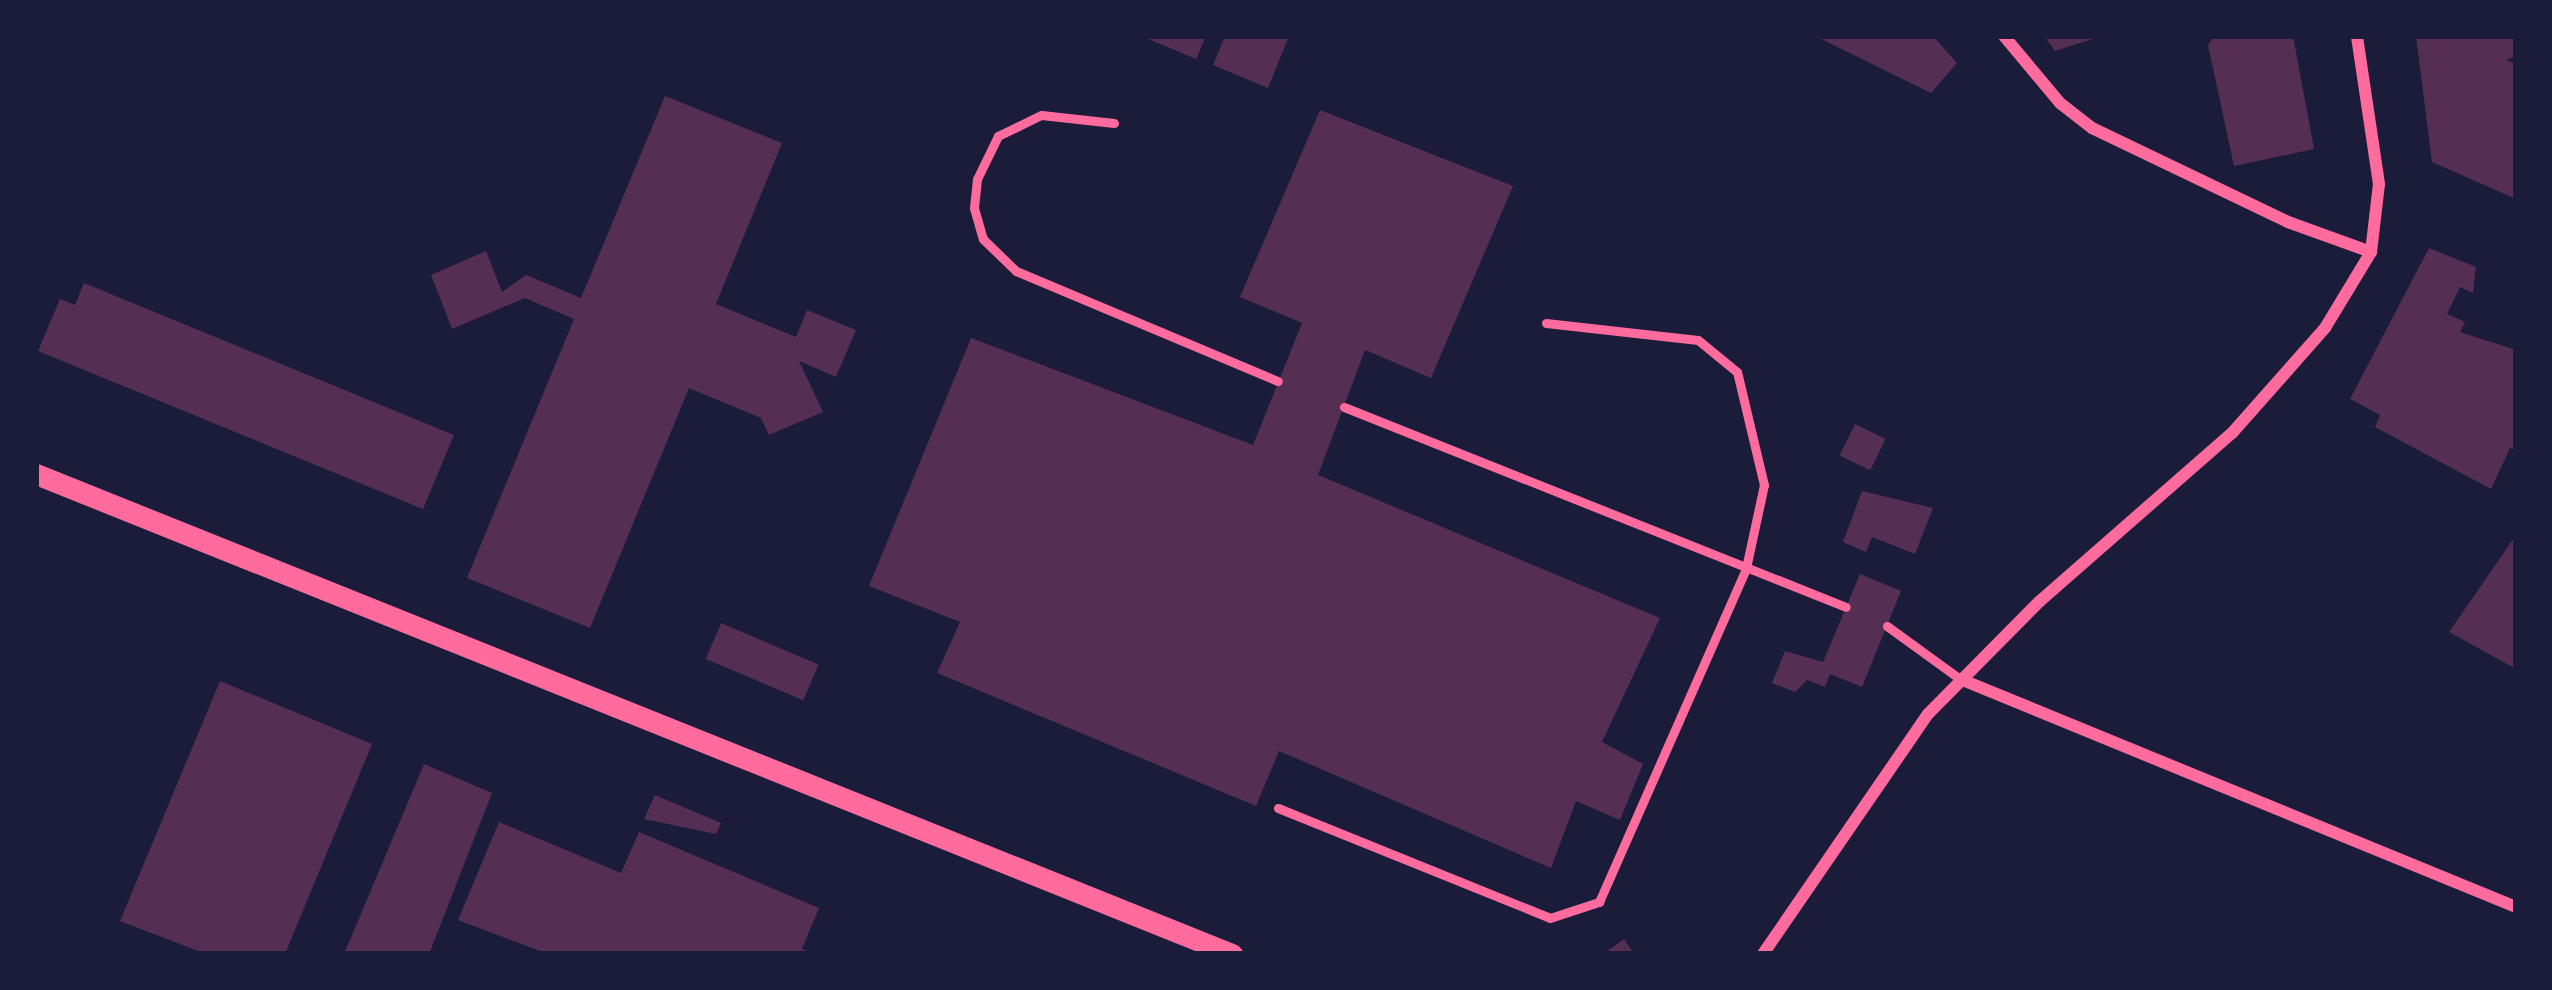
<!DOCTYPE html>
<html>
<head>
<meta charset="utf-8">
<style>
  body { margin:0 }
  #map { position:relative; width:2552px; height:990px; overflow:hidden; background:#1b1b3a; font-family:"Public Sans",sans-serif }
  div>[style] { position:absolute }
  .building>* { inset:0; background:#542f53; transform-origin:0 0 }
  .service>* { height:9px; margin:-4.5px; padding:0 4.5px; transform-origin:4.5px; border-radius:4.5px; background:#ff6b9d }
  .minor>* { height:12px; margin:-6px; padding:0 6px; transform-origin:6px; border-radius:6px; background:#ff6b9d }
  .tertiary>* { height:21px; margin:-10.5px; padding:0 10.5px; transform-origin:10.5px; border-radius:10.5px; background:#ff6b9d }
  span { translate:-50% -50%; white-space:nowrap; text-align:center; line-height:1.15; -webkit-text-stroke:10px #1b1b3a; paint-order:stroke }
  .frame { position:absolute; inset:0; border:39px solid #1b1b3a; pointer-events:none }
</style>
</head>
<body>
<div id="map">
  <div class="building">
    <div style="clip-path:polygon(1141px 36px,1206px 36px,1196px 59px)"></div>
    <div style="clip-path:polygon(1225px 36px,1289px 36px,1268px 88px,1213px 65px)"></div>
    <div style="clip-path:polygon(1815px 36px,1933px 36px,1957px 63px,1931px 93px)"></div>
    <div style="clip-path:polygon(2044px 36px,2099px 36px,2099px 37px,2055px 51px)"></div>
    <div style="clip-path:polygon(2214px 36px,2293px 36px,2314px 149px,2234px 166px,2208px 45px)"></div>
    <div style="clip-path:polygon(2416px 36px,2516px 36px,2516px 56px,2506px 60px,2516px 64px,2516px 199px,2432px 162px)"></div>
    <div style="clip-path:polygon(665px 96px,782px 143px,716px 304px,796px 337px,807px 310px,856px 330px,836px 377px,799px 361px,823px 412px,769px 435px,761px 418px,689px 388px,590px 628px,467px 578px,574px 319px,525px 298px,452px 329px,431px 275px,486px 251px,502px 292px,526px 275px,581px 298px)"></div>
    <div style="clip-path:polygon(1320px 110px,1513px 186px,1431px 378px,1365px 350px,1318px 475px,1660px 618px,1602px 742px,1643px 764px,1620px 820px,1576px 801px,1551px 868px,1279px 751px,1256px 806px,937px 673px,960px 622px,869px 586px,971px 338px,1253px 445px,1302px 323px,1240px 297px)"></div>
    <div style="clip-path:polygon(2429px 248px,2476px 267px,2473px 293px,2460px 287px,2447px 314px,2465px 322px,2460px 332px,2516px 350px,2516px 451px,2510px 448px,2491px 489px,2375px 427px,2380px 415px,2350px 399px)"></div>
    <div style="clip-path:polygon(84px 283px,454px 435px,423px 509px,38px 351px,60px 299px,75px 305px)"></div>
    <div style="left:1855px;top:424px;width:34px;height:35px;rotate:26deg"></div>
    <div style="clip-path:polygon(1862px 491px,1933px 508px,1915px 554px,1872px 537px,1866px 552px,1843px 542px)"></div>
    <div style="clip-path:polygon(2516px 535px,2516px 669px,2449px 632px)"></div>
    <div style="clip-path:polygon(1860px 574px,1901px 591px,1862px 687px,1830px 674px,1825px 687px,1807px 680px,1795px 692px,1772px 683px,1785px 651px,1823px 662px)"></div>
    <div style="left:721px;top:623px;width:106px;height:39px;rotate:23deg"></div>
    <div style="clip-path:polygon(220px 681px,372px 744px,285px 954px,206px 954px,120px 921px)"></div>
    <div style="clip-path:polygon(424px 764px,492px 793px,429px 954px,344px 954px)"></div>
    <div style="clip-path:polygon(655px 795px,721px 823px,716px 834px,644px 819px)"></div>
    <div style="clip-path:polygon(499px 822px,621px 873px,639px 832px,819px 908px,802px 949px,814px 954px,548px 954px,458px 920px)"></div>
    <div style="clip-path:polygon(1624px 939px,1634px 954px,1603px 954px)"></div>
  </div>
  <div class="service">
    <div style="left:1114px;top:123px;width:73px;rotate:-173.7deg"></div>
    <div style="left:1041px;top:115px;width:48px;rotate:154deg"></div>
    <div style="left:998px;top:136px;width:48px;rotate:116deg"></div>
    <div style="left:977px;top:179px;width:29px;rotate:96deg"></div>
    <div style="left:974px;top:208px;width:32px;rotate:74deg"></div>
    <div style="left:983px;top:239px;width:46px;rotate:44.1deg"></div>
    <div style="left:1016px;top:271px;width:284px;rotate:22.8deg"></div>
    <div style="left:1344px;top:407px;width:540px;rotate:21.72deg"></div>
    <div style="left:1887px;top:626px;width:90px;rotate:36deg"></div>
    <div style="left:1278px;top:808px;width:293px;rotate:22deg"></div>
    <div style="left:1550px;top:918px;width:52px;rotate:-18.1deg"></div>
    <div style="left:1599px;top:902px;width:365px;rotate:-66.2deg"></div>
    <div style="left:1746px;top:568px;width:85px;rotate:-77.8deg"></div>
    <div style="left:1764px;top:485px;width:116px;rotate:-103.4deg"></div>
    <div style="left:1737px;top:372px;width:50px;rotate:-140.6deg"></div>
    <div style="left:1698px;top:340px;width:153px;rotate:-173.6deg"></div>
  </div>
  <div class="minor">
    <div style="left:2004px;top:36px;width:87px;rotate:50.1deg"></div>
    <div style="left:2060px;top:103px;width:41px;rotate:38deg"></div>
    <div style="left:2092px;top:128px;width:217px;rotate:25.6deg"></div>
    <div style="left:2288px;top:222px;width:88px;rotate:19.9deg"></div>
    <div style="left:1960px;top:679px;width:601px;rotate:22.3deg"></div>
    <div style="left:1763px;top:954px;width:291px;rotate:-55.5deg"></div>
    <div style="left:1928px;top:714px;width:159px;rotate:-45.3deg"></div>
    <div style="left:2040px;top:601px;width:257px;rotate:-41.2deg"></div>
    <div style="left:2233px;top:432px;width:139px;rotate:-48.5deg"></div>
    <div style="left:2325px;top:328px;width:89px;rotate:-58.8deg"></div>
    <div style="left:2371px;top:252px;width:68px;rotate:-83.3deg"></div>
    <div style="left:2379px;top:184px;width:150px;rotate:-98.5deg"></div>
  </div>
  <div class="tertiary">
    <div style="left:36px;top:474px;width:1289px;rotate:21.87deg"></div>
  </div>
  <div class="frame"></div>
</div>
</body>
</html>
